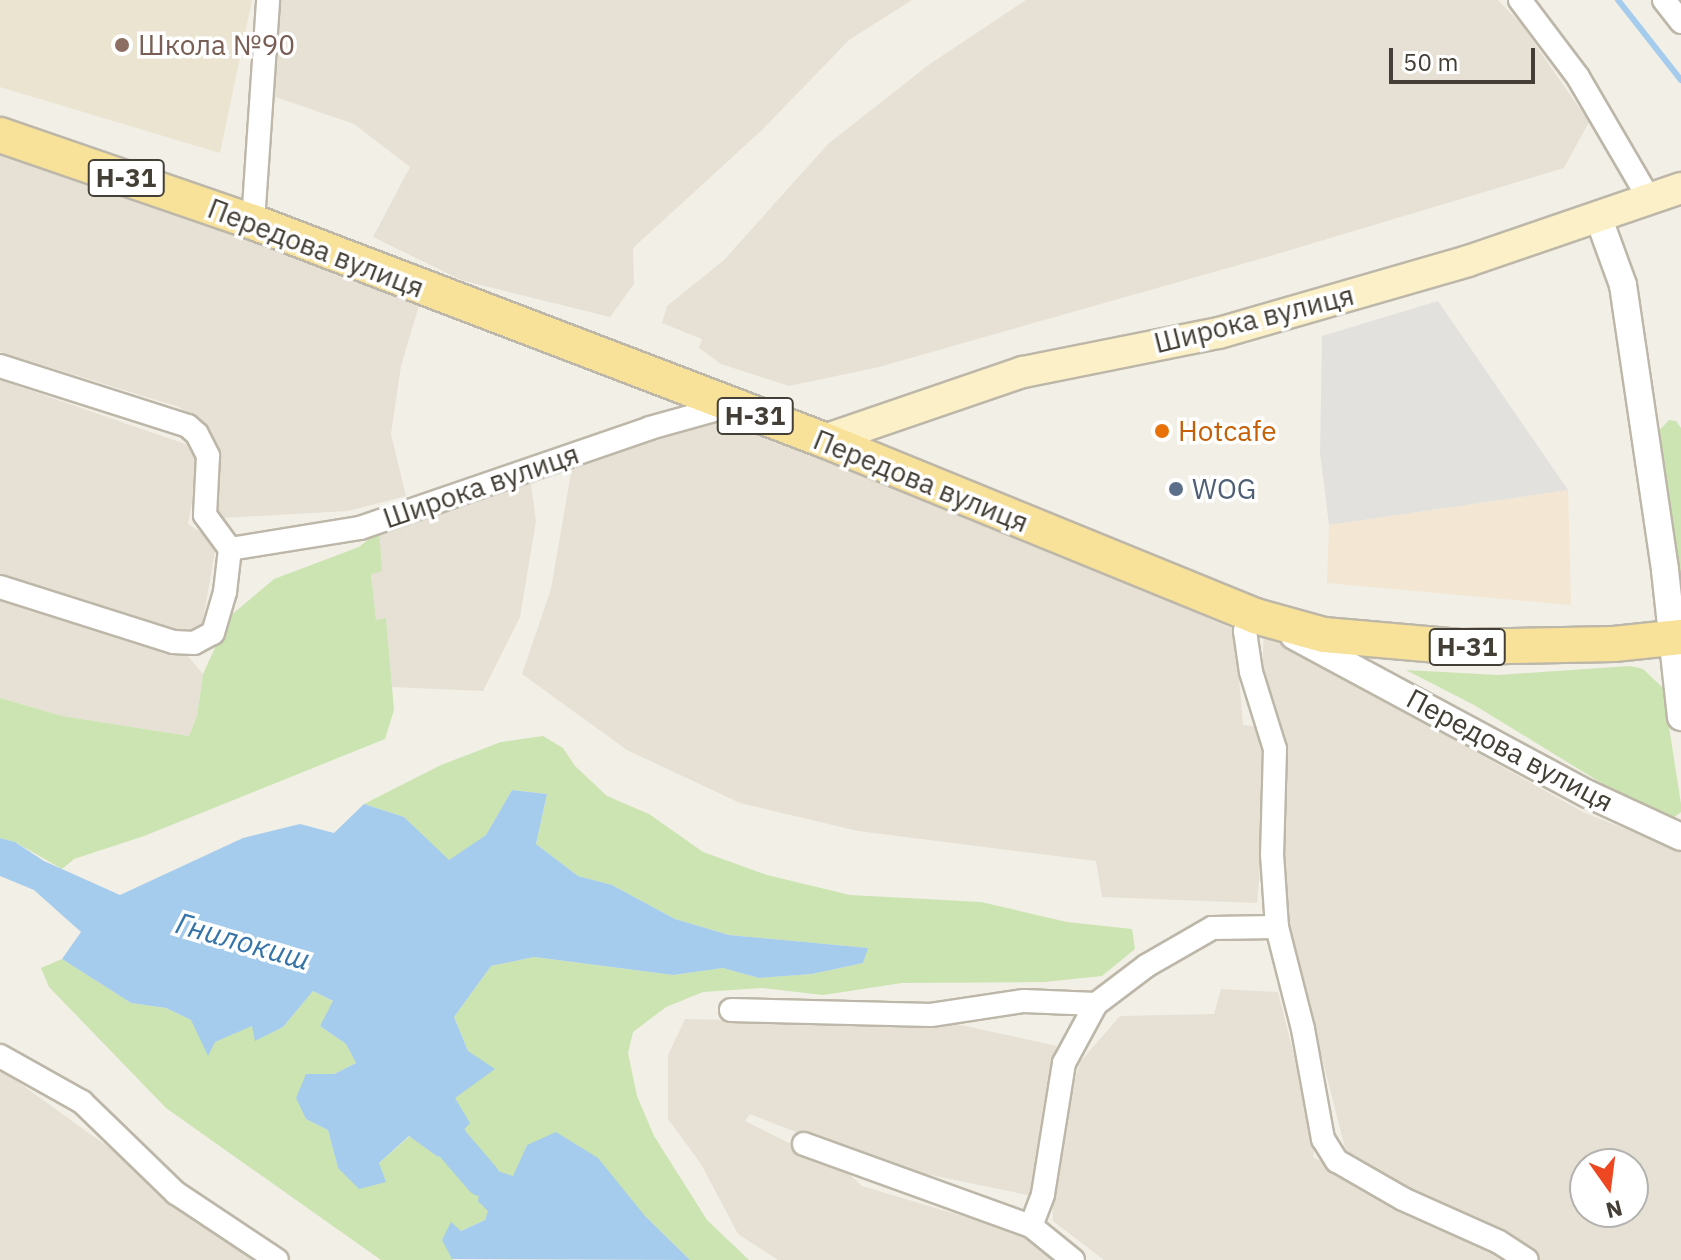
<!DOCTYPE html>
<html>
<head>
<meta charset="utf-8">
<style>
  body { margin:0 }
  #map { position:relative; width:1681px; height:1260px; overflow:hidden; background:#f2efe6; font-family:"IBM Plex Sans",sans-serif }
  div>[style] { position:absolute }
  .residential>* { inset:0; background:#e6e1d4 }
  .commercial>* { inset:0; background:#f3e6d2 }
  .education>* { inset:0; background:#eae4d1 }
  .green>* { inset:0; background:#cbe4b1 }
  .parking>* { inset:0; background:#e3e1de }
  .water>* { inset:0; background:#a5ccec }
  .stream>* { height:6px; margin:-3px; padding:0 3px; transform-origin:3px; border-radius:3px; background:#a5ccec }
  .river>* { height:36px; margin:-18px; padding:0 18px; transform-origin:18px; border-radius:18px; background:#a5ccec }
  .roads { filter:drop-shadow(2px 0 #bdb7a9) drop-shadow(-2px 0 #bdb7a9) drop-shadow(0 2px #bdb7a9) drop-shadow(0 -2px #bdb7a9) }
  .minor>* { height:22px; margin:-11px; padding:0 11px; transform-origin:11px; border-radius:11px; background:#fff }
  .tertiary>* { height:26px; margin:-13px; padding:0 13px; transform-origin:13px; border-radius:13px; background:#fff }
  .secondary>* { height:30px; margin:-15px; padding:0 15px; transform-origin:15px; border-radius:15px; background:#fbf0c7 }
  .primary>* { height:34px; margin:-17px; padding:0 17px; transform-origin:17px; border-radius:17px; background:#f8e199 }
  .dots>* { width:22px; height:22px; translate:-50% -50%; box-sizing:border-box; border:4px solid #fff; border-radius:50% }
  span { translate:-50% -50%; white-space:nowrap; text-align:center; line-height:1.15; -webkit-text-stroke:7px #fff; paint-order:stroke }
  .shield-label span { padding:2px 6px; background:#fff; border:2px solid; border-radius:6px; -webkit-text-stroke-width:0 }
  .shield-label { font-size:26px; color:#443f36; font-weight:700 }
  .education-label { font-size:28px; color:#785e54 }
  .left { translate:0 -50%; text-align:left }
  .street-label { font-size:28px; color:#443f36 }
  .food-label { font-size:28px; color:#c56008 }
  .service-label { font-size:28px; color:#4e5e75 }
  .water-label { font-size:30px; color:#3574a9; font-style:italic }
  .north { position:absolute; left:1569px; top:1148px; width:80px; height:80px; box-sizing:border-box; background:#fff; border:2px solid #b4b2af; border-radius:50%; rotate:166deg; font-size:22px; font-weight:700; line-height:32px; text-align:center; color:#443f36 }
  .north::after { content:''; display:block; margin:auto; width:28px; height:36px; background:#ed4822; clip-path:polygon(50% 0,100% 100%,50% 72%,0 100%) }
  .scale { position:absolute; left:1389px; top:48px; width:146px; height:36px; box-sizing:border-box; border:4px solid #443f36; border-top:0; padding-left:10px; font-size:24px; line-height:28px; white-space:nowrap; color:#443f36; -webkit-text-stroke:6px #fff; paint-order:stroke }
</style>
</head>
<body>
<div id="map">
  <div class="residential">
    <div style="clip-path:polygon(281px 0,912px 0,849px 40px,762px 130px,633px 248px,634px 284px,610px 317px,461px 280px,373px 237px,410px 167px,354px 124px,270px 95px)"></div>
    <div style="clip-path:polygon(1026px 0,1498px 0,1521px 24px,1589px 122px,1564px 168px,1277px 254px,879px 367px,789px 386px,721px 364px,699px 348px,702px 339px,662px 323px,667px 306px,724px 260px,828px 144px,927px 66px)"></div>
    <div style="clip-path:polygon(0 155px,250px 237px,420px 302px,401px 366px,391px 434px,406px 496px,348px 511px,222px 518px,212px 505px,197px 419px,179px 407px,0 352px)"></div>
    <div style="clip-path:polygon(0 380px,194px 447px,200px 460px,188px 524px,210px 538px,215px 552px,201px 631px,186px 635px,163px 630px,0 575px)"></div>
    <div style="clip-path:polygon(722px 419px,933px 497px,1235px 630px,1243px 725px,1261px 727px,1268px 776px,1257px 903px,1102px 897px,1096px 861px,858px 831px,740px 803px,627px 750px,522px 674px,551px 589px,572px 467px,631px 444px)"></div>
    <div style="clip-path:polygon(530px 477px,536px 521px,520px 617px,483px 691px,392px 687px,386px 618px,376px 620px,371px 574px,379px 531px)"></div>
    <div style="clip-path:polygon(0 600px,156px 649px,187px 655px,203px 674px,197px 716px,189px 736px,62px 716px,0 698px)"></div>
    <div style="clip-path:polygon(evenodd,1264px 634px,1583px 812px,1681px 851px,1681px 1260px,1540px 1260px,1360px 1166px,1345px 1148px,1288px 924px,1280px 851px,1286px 796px,1284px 738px,1262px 672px,1264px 634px,1585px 1164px,1633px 1164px,1633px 1212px,1585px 1212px,1585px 1164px)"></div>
    <div style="clip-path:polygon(1221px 989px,1278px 992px,1316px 1142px,1313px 1157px,1512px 1260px,1104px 1260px,1053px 1221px,1052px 1185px,1059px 1137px,1080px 1062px,1120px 1016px,1214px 1014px)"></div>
    <div style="clip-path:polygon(685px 1019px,961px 1025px,1057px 1046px,1032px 1196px,878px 1164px,750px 1114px,745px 1121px,847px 1172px,862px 1186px,1020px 1233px,1056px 1260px,778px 1260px,738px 1234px,701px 1164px,668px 1119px,668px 1055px)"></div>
    <div style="clip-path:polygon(0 1069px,265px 1260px,0 1260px)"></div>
  </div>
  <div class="commercial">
    <div style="clip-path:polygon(1568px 490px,1571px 605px,1327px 583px,1329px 525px)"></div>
  </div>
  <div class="education">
    <div style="clip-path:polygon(0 0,252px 0,220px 153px,0 87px)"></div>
  </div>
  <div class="green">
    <div style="clip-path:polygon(1669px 420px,1676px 421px,1681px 428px,1681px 609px,1656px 434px)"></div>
    <div style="clip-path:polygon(379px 531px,382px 571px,371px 574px,376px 620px,386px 618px,394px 710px,385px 739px,144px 836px,74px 859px,62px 869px,15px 842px,0 838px,0 698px,62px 716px,189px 736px,197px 716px,203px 674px,229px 617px,274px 579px,359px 547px)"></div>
    <div style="clip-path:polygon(1630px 666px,1643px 669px,1663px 688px,1681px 804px,1681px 812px,1672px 819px,1621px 795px,1474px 705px,1406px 670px,1498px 675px)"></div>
    <div style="clip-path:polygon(543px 736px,563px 748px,575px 766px,607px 796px,649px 814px,703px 852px,767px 875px,850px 895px,981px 902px,1067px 922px,1132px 929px,1135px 949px,1102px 976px,1044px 982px,902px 983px,823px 995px,761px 988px,703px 992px,666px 1007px,633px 1032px,628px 1053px,637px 1096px,654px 1136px,707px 1220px,749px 1260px,690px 1260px,645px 1216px,527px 1145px,513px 1177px,485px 1220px,442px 1239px,453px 1260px,381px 1260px,166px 1108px,49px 987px,41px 968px,62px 959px,131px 1003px,166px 1008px,191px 1020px,215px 1042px,253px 1025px,256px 1040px,283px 1027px,313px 991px,334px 1002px,320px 1026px,346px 1044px,356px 1063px,334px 1074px,306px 1074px,306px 1119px,328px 1130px,338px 1168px,379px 1163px,410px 1136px,438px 1157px,451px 1142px,455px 1098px,468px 1051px,454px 1017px,491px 966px,534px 957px,673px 975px,723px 968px,759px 978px,812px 974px,863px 963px,867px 948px,729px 935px,675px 919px,612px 885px,578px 876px,536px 844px,547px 794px,512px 790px,486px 835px,449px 861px,404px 817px,364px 804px,441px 765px,501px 742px)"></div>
  </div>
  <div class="parking">
    <div style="clip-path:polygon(1438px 301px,1568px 490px,1329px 525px,1320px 453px,1322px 336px)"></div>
  </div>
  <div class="water">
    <div style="clip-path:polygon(512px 790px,547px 794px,536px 844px,578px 876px,612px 885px,675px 919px,729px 935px,868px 948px,863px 963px,812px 974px,759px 978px,723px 968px,673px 975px,534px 957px,491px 966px,454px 1017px,468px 1051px,495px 1069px,455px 1098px,470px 1123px,438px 1157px,409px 1136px,379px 1163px,386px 1182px,359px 1189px,338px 1168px,328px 1130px,306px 1119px,296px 1098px,306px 1074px,334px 1074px,356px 1063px,346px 1044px,320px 1026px,333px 1001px,313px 991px,283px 1027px,255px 1041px,252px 1026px,215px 1042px,208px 1056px,191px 1020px,166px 1008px,131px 1003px,62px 959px,81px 932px,34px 890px,0 876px,0 838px,15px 842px,44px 861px,120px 895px,243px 838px,300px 824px,334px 833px,364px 804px,404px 817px,449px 860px,486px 835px)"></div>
    <div style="clip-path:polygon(556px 1132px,598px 1158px,645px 1216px,690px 1260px,452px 1259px,442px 1240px,451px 1222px,461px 1231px,485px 1220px,488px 1211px,478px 1201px,482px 1178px,494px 1170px,513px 1176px,527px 1145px)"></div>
  </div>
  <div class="stream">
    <div style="left:1618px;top:0;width:102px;rotate:51.8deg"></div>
  </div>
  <div class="river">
    <div style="left:429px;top:1101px;width:47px;rotate:61.8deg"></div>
    <div style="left:451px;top:1142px;width:48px;rotate:49.3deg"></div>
  </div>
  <div class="roads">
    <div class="minor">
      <div style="left:1520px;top:0;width:96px;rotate:53deg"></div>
      <div style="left:1578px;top:77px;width:143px;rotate:59.7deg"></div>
      <div style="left:1664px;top:0;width:28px;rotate:52deg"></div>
      <div style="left:253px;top:222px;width:223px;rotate:-86.1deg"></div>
      <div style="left:0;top:366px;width:197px;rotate:17.7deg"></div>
      <div style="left:188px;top:426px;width:12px;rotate:42deg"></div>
      <div style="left:197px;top:434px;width:25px;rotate:63deg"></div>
      <div style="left:208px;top:456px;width:59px;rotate:92.9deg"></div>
      <div style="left:205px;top:515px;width:42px;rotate:53.7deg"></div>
      <div style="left:230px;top:549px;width:132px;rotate:-9.2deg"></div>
      <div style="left:360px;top:528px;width:307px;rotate:-19deg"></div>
      <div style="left:650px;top:428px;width:82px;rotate:-15.6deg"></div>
      <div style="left:0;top:587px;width:182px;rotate:17.6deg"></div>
      <div style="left:173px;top:642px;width:21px;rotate:3deg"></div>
      <div style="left:194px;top:643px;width:21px;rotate:-28deg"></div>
      <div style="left:213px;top:633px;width:43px;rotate:-73.7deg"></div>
      <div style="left:225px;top:592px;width:43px;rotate:-83.4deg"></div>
      <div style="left:1255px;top:616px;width:18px;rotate:124deg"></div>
      <div style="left:1245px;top:631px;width:41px;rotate:81.7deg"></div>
      <div style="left:1251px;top:672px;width:81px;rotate:72.7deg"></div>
      <div style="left:1275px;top:749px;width:105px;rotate:91.6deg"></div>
      <div style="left:1272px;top:854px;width:73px;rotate:86.1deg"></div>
      <div style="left:1277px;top:927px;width:105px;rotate:75.7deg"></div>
      <div style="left:1303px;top:1029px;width:112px;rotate:79.7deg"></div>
      <div style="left:1323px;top:1139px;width:26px;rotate:58deg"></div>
      <div style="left:1337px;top:1161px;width:76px;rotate:29.9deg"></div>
      <div style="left:1403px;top:1199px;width:105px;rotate:24.1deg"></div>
      <div style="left:1499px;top:1242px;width:33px;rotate:33deg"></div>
      <div style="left:731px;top:1010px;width:200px;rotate:1.4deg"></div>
      <div style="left:931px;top:1015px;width:94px;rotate:-8.6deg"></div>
      <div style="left:1024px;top:1001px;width:72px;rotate:2.4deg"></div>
      <div style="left:0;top:1056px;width:94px;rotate:29.3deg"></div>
      <div style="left:82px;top:1102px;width:131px;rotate:44.1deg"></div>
      <div style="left:176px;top:1193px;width:121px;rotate:33.6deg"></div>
      <div style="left:804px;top:1144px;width:241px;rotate:19.9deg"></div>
      <div style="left:1031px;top:1226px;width:54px;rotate:39deg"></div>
      <div style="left:1031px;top:1226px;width:34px;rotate:-69deg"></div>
      <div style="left:1043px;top:1194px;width:133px;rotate:-80.9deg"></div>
      <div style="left:1064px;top:1063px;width:67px;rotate:-61.5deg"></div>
      <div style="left:1096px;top:1004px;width:63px;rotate:-37.2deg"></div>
      <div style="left:1146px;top:966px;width:76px;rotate:-29.9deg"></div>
      <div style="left:1212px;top:928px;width:65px;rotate:-0.9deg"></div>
    </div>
    <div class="tertiary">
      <div style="left:1599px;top:219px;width:70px;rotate:70deg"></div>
      <div style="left:1623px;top:285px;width:288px;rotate:81.6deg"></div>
      <div style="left:1665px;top:570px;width:148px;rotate:83.8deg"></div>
      <div style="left:1294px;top:636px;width:334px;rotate:28.3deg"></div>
      <div style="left:1588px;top:794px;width:102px;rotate:24.8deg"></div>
    </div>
    <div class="secondary">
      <div style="left:824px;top:440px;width:210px;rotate:-18.9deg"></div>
      <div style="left:1023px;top:372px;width:200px;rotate:-11.3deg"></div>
      <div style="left:1219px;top:333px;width:259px;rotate:-16.1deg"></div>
      <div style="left:1468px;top:261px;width:225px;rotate:-18.9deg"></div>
    </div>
    <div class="primary">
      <div style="left:0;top:135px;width:268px;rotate:19deg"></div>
      <div style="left:253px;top:222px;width:611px;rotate:20.9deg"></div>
      <div style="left:824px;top:440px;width:466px;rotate:22.2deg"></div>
      <div style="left:1255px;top:616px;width:72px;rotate:15.4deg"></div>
      <div style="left:1324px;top:635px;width:137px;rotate:5deg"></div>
      <div style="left:1460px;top:647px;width:154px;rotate:-1.1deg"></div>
      <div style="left:1614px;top:644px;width:67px;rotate:-6deg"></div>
    </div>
  </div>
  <div class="dots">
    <div style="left:122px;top:45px;background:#8d6e63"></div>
    <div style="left:1162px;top:431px;background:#e8710a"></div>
    <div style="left:1176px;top:489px;background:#5c6f8a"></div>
  </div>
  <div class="shield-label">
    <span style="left:126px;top:178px">Н-31</span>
    <span style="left:755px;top:416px">Н-31</span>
    <span style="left:1467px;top:647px">Н-31</span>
  </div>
  <div class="education-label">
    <span class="left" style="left:138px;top:45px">Школа №90</span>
  </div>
  <div class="street-label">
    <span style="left:316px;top:248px;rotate:21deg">Передова вулиця</span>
    <span style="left:1254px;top:319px;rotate:-14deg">Широка вулиця</span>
    <span style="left:921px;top:481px;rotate:22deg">Передова вулиця</span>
    <span style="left:481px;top:486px;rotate:-19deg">Широка вулиця</span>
    <span style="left:1510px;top:750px;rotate:28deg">Передова вулиця</span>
  </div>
  <div class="food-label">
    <span class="left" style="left:1178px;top:431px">Hotcafe</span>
  </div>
  <div class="service-label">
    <span class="left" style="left:1192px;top:489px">WOG</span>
  </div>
  <div class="water-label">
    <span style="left:243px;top:941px;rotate:16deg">Гнилокиш</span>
  </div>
  <div class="north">N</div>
  <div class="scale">50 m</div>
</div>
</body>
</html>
